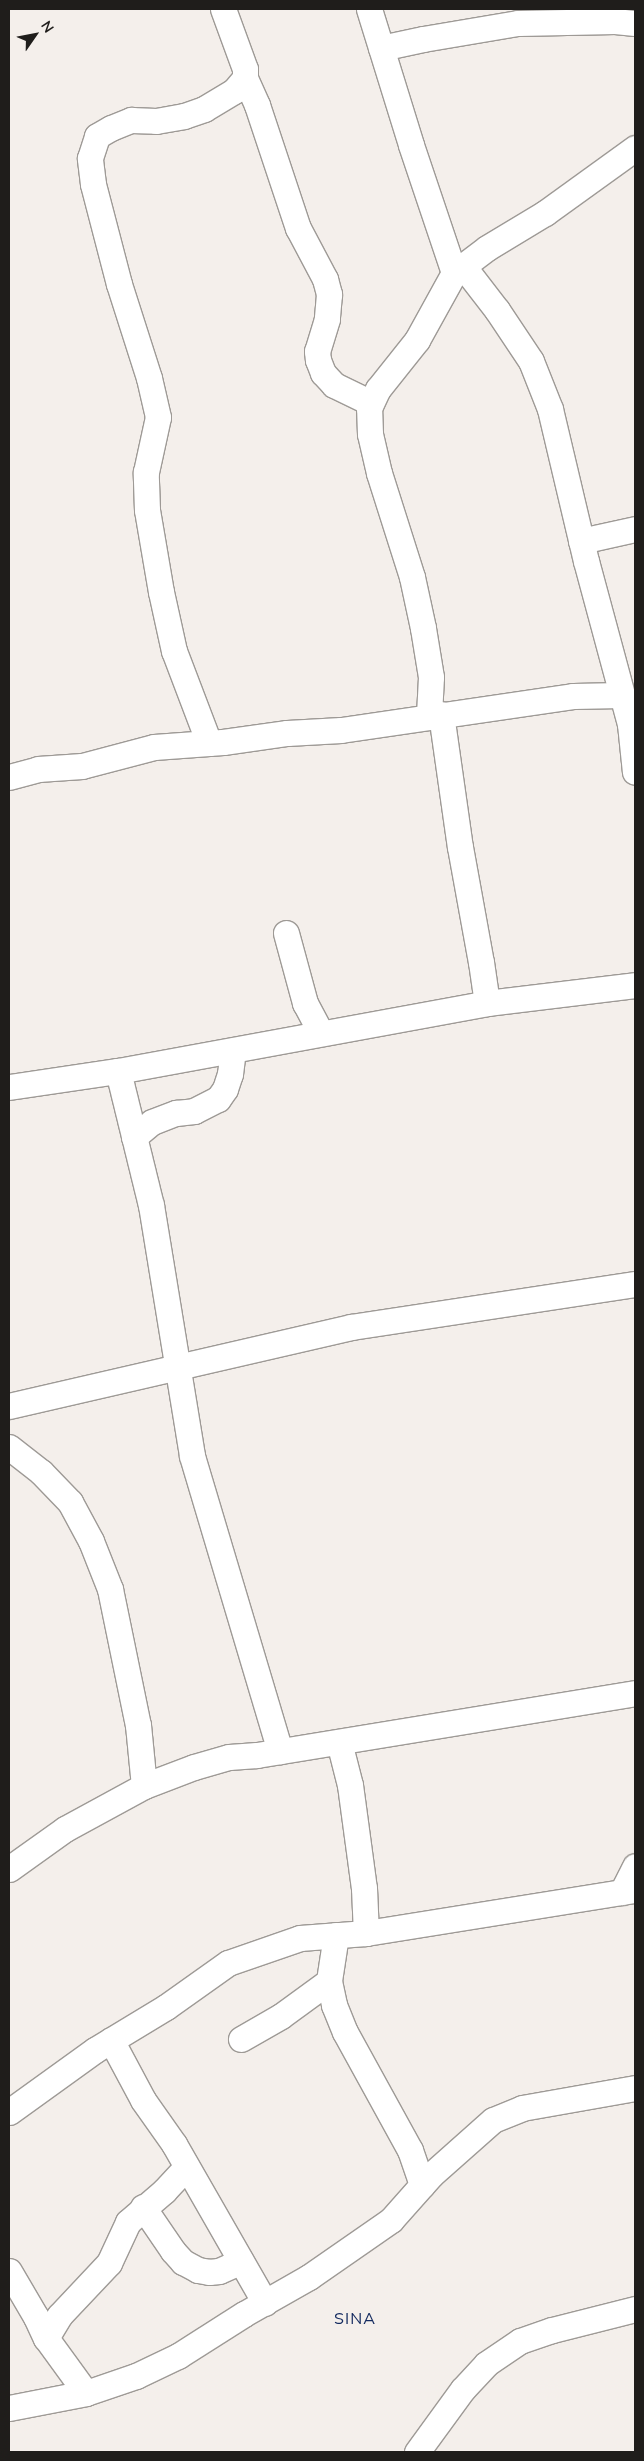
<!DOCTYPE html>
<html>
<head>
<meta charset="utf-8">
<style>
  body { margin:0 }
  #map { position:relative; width:644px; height:2461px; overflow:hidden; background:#f4efeb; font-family:Mulish,sans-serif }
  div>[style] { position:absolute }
  .roads { filter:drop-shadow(1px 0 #9e9a96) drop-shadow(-1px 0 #9e9a96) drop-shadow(0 1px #9e9a96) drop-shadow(0 -1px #9e9a96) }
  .minor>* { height:25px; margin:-12.5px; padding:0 12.5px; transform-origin:12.5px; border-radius:12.5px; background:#fff }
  span { translate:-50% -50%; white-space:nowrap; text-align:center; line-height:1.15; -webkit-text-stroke:4.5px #f4efeb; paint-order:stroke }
  .quarter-label { font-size:16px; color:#132a5f; letter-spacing:1px }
  .frame { position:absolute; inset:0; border:10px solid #1f1d1b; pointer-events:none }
  .north { position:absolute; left:10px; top:10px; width:50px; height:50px; -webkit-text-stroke:4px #f4efeb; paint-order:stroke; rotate:57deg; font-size:14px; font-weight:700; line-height:20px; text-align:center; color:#1f1d1b }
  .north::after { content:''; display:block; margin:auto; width:18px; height:22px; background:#1f1d1b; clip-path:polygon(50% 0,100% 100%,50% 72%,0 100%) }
</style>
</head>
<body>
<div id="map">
  <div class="roads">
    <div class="minor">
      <div style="left:369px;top:9px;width:142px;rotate:72.8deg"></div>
      <div style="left:411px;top:145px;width:135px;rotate:71.4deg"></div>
      <div style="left:381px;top:48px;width:43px;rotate:-12.1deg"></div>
      <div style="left:423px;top:39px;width:96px;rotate:-9.6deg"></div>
      <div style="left:518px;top:23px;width:97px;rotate:-1.2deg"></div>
      <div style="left:615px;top:21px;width:20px;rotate:6deg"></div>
      <div style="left:245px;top:78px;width:30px;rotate:66deg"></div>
      <div style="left:257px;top:105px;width:130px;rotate:71.6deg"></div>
      <div style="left:298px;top:228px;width:58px;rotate:62.1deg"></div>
      <div style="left:325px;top:279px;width:16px;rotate:75deg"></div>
      <div style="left:329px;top:294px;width:25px;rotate:95deg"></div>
      <div style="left:327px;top:319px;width:34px;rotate:107deg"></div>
      <div style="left:317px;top:351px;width:9px;rotate:84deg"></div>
      <div style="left:318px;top:360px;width:14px;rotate:69deg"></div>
      <div style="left:323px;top:373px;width:16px;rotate:47deg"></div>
      <div style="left:334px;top:385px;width:41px;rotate:25.9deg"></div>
      <div style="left:463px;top:266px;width:56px;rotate:52.3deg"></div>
      <div style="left:497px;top:310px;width:61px;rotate:56.3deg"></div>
      <div style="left:531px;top:361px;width:52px;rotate:68.4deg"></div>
      <div style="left:550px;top:409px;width:156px;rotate:76.7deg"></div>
      <div style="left:586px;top:561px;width:169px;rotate:74.9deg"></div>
      <div style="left:630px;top:724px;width:48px;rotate:84.1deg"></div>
      <div style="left:581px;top:541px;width:55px;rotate:-12.5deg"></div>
      <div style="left:441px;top:714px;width:134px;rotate:81.9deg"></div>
      <div style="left:460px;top:847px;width:117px;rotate:79.7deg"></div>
      <div style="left:481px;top:962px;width:41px;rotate:81.7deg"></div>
      <div style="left:429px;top:715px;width:38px;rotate:-87deg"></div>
      <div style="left:431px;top:677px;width:50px;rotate:-99.3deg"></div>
      <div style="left:423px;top:628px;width:52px;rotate:-102.2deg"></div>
      <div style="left:412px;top:577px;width:109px;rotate:-107.6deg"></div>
      <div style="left:379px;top:473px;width:40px;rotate:-103deg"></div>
      <div style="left:370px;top:434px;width:26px;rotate:-92deg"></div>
      <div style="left:369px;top:408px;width:21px;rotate:-65deg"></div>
      <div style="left:378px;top:389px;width:63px;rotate:-51.5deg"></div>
      <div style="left:417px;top:340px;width:77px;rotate:-61.1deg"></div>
      <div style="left:454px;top:273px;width:41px;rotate:-37.1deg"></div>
      <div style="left:487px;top:248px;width:68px;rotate:-31.1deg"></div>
      <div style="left:545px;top:213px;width:111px;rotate:-35.8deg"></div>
      <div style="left:209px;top:743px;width:98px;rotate:-110.8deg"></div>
      <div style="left:174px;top:651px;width:60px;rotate:-102.4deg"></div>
      <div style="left:161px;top:592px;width:83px;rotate:-99.7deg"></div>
      <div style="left:147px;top:510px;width:38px;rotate:-92deg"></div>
      <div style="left:146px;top:472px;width:56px;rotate:-77.7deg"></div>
      <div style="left:158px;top:417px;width:40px;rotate:-103deg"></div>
      <div style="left:149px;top:378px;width:99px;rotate:-107.7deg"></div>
      <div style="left:119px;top:284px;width:103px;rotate:-104.6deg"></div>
      <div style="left:93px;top:184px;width:26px;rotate:-97deg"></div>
      <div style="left:90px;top:158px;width:23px;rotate:-72deg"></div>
      <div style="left:97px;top:136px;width:16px;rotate:-30deg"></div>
      <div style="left:111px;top:128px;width:22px;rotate:-22deg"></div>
      <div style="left:131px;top:120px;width:25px;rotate:2deg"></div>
      <div style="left:156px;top:121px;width:28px;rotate:-10deg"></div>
      <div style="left:184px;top:116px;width:21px;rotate:-19deg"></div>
      <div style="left:204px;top:109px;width:35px;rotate:-31deg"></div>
      <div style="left:234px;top:91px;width:17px;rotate:-50deg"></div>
      <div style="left:245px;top:78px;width:9px;rotate:-90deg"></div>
      <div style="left:245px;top:69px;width:64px;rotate:-110.1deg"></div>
      <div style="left:9px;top:777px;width:30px;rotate:-15deg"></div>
      <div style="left:38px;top:769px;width:44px;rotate:-3.9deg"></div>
      <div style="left:82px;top:766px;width:74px;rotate:-14.8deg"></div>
      <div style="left:154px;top:747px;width:69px;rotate:-4.1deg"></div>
      <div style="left:223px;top:742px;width:65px;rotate:-8deg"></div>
      <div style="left:287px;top:733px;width:54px;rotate:-3.2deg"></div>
      <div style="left:341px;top:730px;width:234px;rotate:-8.3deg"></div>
      <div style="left:573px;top:696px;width:48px;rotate:-1.2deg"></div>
      <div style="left:286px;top:933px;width:73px;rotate:74.8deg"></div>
      <div style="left:305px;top:1003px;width:34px;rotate:62deg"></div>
      <div style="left:118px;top:1071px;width:138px;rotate:76.2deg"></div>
      <div style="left:151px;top:1205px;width:254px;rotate:80.7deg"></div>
      <div style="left:192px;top:1456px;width:308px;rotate:73.4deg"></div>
      <div style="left:9px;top:1087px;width:110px;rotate:-8.4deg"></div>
      <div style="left:118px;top:1071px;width:375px;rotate:-10.4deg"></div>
      <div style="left:487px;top:1003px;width:149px;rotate:-6.9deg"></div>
      <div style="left:134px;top:1137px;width:23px;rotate:-40deg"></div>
      <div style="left:152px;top:1122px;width:26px;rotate:-21deg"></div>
      <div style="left:176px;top:1113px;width:18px;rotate:-6deg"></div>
      <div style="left:194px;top:1111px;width:27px;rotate:-27deg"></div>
      <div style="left:218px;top:1099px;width:12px;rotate:-55deg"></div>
      <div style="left:225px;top:1089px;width:16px;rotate:-72deg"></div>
      <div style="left:230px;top:1074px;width:24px;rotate:-83deg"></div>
      <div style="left:9px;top:1406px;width:351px;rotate:-13deg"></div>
      <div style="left:351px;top:1327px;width:287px;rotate:-8.6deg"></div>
      <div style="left:9px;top:1447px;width:41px;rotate:38deg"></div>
      <div style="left:41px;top:1472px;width:42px;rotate:46deg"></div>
      <div style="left:70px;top:1502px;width:44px;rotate:61.7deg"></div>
      <div style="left:91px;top:1541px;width:52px;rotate:68.4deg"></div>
      <div style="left:110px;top:1589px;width:139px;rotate:78.4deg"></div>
      <div style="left:138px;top:1725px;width:61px;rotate:84.4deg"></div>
      <div style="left:339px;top:1742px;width:44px;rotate:75.7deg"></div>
      <div style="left:350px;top:1785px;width:104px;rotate:82.3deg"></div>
      <div style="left:364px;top:1888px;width:45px;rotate:87.5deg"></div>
      <div style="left:9px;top:1869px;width:69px;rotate:-35.5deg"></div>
      <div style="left:65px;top:1829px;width:90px;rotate:-28.6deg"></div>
      <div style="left:144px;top:1786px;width:53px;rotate:-20.8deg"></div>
      <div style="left:194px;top:1767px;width:36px;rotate:-16deg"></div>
      <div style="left:229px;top:1757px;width:28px;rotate:-4deg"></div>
      <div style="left:257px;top:1755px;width:383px;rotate:-9.3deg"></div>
      <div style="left:622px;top:1892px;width:29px;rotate:-63deg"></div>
      <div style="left:336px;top:1935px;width:47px;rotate:98.7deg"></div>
      <div style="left:329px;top:1981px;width:25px;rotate:78deg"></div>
      <div style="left:334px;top:2005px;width:29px;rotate:68deg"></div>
      <div style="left:345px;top:2032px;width:135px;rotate:61.2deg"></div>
      <div style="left:410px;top:2150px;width:37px;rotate:71deg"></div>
      <div style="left:241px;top:2039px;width:46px;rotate:-29.9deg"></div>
      <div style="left:281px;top:2016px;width:59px;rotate:-36.1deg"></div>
      <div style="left:111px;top:2040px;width:68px;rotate:61.9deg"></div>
      <div style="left:143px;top:2100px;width:54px;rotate:54.8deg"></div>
      <div style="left:174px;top:2144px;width:183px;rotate:60.2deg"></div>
      <div style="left:9px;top:2112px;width:106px;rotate:-35.8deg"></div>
      <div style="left:95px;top:2050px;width:83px;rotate:-31.2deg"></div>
      <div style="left:166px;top:2007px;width:76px;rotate:-35.4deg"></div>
      <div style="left:228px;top:1963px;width:76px;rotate:-19.1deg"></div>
      <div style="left:300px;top:1938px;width:66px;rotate:-4.3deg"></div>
      <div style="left:366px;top:1933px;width:272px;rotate:-9.1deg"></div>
      <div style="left:143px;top:2207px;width:53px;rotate:55.7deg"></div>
      <div style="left:173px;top:2251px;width:15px;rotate:48deg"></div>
      <div style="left:183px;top:2262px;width:17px;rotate:28deg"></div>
      <div style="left:198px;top:2270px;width:11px;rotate:10deg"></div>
      <div style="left:209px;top:2272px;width:10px;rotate:-6deg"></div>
      <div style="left:219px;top:2271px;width:24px;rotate:-24deg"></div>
      <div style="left:9px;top:2271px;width:53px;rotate:59.6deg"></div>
      <div style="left:36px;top:2317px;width:23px;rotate:65deg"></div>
      <div style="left:46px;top:2338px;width:68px;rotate:54deg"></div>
      <div style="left:46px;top:2338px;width:26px;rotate:-59deg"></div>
      <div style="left:59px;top:2316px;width:73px;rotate:-46.7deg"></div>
      <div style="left:109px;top:2263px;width:45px;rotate:-65.1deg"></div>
      <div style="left:128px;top:2222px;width:48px;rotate:-40.7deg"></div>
      <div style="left:164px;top:2191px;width:33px;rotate:-47deg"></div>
      <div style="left:9px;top:2408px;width:78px;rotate:-11deg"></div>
      <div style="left:86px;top:2393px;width:53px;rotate:-18.8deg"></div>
      <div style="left:136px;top:2376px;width:47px;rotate:-25.5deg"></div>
      <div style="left:178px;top:2356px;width:78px;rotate:-32.5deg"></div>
      <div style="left:244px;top:2314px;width:75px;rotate:-29.6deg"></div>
      <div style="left:309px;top:2277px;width:100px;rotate:-34.8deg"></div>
      <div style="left:391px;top:2220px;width:60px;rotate:-48.4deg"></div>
      <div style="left:431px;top:2175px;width:83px;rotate:-41.6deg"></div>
      <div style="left:493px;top:2120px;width:31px;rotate:-22deg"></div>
      <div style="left:522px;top:2108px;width:115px;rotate:-10deg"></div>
      <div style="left:417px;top:2452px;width:78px;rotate:-53.9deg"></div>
      <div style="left:463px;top:2389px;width:34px;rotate:-47deg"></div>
      <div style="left:486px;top:2364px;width:41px;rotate:-34.1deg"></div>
      <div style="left:520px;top:2341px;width:34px;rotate:-19deg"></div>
      <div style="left:552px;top:2330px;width:86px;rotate:-14.2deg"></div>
    </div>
  </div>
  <div class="quarter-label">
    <span style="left:355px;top:2318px">SINA</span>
  </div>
  <div class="frame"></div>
  <div class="north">N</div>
</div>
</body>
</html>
